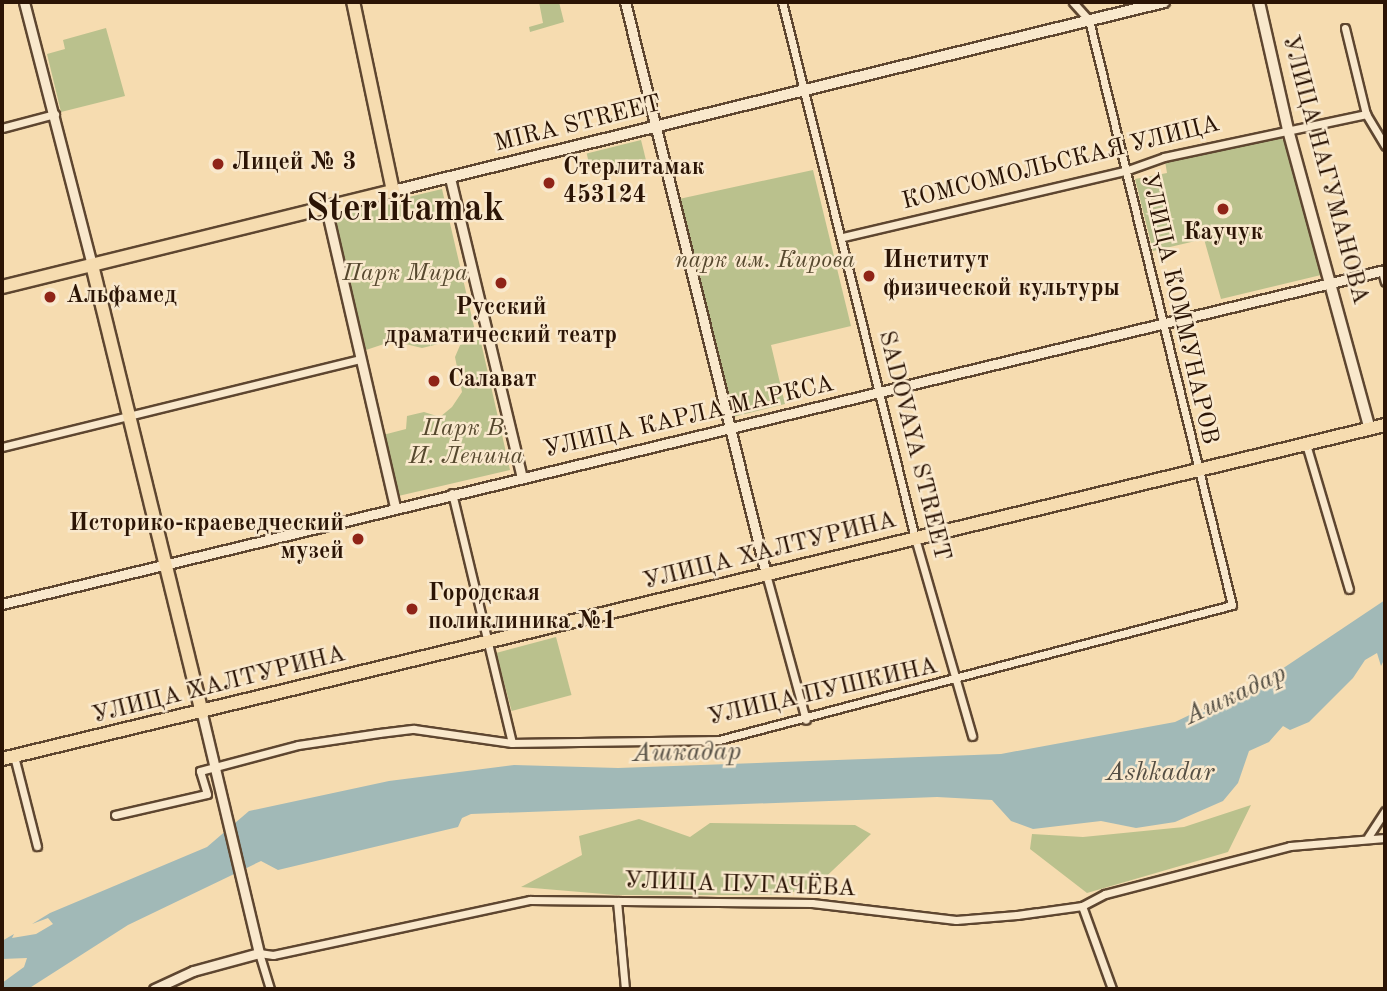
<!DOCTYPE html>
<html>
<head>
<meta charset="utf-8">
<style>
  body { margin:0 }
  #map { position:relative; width:1387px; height:991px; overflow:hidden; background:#f6dcb0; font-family:"Old Standard TT",serif }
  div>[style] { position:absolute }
  .green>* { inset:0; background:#bac18d; transform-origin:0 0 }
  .water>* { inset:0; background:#a1b9b7 }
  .roads { filter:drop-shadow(2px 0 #5e4630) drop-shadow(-2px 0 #5e4630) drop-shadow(0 2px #5e4630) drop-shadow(0 -2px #5e4630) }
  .minor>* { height:7px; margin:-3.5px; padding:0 3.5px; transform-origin:3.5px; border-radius:3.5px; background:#f9e8cc }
  .tertiary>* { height:9px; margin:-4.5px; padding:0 4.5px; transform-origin:4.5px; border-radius:4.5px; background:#f9e8cc }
  .secondary>* { height:10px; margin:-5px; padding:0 5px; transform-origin:5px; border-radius:5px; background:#f9e8cc }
  .primary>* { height:12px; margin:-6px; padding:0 6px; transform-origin:6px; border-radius:6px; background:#f6dcb0 }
  .dots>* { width:19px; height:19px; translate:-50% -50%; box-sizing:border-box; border:4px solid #f9e8cc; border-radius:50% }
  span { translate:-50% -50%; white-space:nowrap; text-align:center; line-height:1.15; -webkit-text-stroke:5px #f9e8cc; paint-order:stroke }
  .street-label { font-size:24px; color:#2b1405 }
  .poi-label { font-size:24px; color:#2b1405; font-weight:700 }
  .left { translate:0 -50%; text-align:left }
  .right { translate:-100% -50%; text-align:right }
  .park-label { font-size:24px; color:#56482e; font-style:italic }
  .water-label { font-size:26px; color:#544e43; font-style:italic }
  .town-label { font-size:38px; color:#2b1405; font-weight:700 }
  .frame { position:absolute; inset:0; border:4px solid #2b1405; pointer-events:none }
</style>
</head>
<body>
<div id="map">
  <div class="green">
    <div style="clip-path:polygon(539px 2px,559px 2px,564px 22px,530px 32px,529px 27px,543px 23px)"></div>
    <div style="clip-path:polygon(106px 28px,125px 96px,61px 112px,47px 54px,65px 49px,63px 40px)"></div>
    <div style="clip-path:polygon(1275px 134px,1287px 143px,1321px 275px,1221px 299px,1204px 239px,1153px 251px,1135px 179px,1167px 173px,1165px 161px)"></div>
    <div style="left:641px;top:140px;width:21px;height:56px;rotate:76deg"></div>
    <div style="clip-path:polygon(813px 170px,851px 326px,771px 345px,785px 404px,733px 417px,679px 199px)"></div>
    <div style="clip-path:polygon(442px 189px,476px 335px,422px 348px,393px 341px,366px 350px,334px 215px)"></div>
    <div style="clip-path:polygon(480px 338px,510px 470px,394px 497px,379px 436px,406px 429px,407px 416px,424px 412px,440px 417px,452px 407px,462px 392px,455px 357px,461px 343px)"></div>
    <div style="left:556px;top:637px;width:60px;height:62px;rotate:75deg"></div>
    <div style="clip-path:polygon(1251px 805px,1228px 852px,1087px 893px,1030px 849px,1032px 834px,1083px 837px,1184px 827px)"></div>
    <div style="clip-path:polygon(639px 819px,690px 837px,710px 823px,855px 825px,871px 834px,814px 888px,777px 895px,616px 895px,521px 887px,582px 855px,579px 836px)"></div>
  </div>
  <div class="water">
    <div style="clip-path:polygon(1385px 600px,1385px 658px,1381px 666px,1377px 653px,1365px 660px,1353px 678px,1309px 722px,1290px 730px,1283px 726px,1269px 742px,1249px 751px,1238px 783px,1223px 801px,1175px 822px,1136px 828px,1101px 821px,1033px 829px,1011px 821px,992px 800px,937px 797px,471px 814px,462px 818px,458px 827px,278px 870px,261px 861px,128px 925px,28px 989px,2px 989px,2px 983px,24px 967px,27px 958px,2px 959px,2px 941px,14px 934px,12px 938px,36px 934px,53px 924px,48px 918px,32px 924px,50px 913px,207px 847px,249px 811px,389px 781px,514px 765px,618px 768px,1001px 754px,1175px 722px,1273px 675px)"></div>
  </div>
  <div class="roads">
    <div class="minor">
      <div style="left:782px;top:2px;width:552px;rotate:76.06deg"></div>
      <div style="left:915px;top:538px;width:206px;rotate:73.9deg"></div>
      <div style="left:1345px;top:28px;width:89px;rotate:76.3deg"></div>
      <div style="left:2px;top:128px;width:55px;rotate:-14.8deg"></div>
      <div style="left:843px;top:237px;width:290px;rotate:-13.2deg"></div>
      <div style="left:1125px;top:171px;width:41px;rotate:-19.7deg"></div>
      <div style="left:1164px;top:157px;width:207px;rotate:-12deg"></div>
      <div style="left:1366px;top:114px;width:37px;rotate:59deg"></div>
      <div style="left:1382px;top:271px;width:11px;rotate:75deg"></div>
      <div style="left:1306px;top:444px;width:151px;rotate:73.5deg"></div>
      <div style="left:2px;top:447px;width:369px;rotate:-13.8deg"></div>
      <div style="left:452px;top:493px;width:257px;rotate:76.5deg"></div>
      <div style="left:766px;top:574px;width:151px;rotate:74.7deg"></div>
      <div style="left:14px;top:756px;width:93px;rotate:75.7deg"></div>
      <div style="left:115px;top:815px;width:94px;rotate:-12.9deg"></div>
      <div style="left:207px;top:794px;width:24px;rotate:-107deg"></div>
      <div style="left:200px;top:771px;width:101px;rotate:-14.9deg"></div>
      <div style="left:298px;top:745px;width:82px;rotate:-8.4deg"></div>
      <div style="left:379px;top:733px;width:35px;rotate:-7deg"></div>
      <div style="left:414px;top:729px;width:99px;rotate:8.1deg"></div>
      <div style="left:512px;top:743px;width:207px;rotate:-0.8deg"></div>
      <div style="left:719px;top:740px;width:530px;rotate:-14.74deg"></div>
      <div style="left:1232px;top:605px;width:602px;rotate:-103.74deg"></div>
      <div style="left:1089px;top:20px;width:24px;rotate:-132deg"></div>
      <div style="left:1368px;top:837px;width:31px;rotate:-57deg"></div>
      <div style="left:617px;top:901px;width:88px;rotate:84.8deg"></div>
      <div style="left:1082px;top:906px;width:88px;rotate:70.1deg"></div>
      <div style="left:259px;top:953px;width:14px;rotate:8deg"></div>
      <div style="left:273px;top:955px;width:263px;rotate:-12.1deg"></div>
      <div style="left:530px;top:900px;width:282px;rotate:0.6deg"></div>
      <div style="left:812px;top:903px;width:145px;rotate:6.7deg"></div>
      <div style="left:956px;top:920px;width:61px;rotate:-4.7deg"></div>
      <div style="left:1017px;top:915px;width:66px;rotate:-7.9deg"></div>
      <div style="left:1082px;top:906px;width:26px;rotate:-28deg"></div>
      <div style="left:1105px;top:894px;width:191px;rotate:-14.5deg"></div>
      <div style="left:1290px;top:846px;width:95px;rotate:-4.8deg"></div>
      <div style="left:259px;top:953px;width:38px;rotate:73deg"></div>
    </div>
    <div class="tertiary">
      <div style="left:24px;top:2px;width:272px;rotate:75.5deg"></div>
      <div style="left:625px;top:2px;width:589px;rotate:76.15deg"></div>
      <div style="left:450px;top:178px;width:308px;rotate:76.5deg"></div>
      <div style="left:326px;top:208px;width:307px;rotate:77deg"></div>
      <div style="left:2px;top:604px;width:1423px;rotate:-13.58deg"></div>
      <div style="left:154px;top:989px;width:43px;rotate:-24.8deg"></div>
      <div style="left:193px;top:971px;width:68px;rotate:-15.3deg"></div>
      <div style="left:259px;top:953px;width:247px;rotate:-103.4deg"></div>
    </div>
    <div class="secondary">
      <div style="left:1259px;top:2px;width:131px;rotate:77.2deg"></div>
      <div style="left:1288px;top:130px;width:310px;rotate:74.7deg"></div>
      <div style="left:393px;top:191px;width:794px;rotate:-13.77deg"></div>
    </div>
    <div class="primary">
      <div style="left:92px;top:265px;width:461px;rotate:76.2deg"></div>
      <div style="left:2px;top:287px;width:403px;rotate:-13.8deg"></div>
      <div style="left:393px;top:191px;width:193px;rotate:-101.9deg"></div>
      <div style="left:2px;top:759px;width:1423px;rotate:-13.58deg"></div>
    </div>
  </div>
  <div class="dots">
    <div style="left:218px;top:164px;background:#8f2418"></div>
    <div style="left:549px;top:183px;background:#8f2418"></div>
    <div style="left:1223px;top:209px;background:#8f2418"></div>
    <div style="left:869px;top:276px;background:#8f2418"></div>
    <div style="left:501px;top:283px;background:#8f2418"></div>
    <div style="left:50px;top:297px;background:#8f2418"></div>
    <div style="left:434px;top:381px;background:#8f2418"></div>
    <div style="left:358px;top:539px;background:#8f2418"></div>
    <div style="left:412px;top:609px;background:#8f2418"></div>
  </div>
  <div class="street-label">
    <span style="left:578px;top:125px;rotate:-14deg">MIRA STREET</span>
    <span style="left:1061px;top:164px;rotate:-14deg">КОМСОМОЛЬСКАЯ УЛИЦА</span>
    <span style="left:1324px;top:170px;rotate:75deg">УЛИЦА НАГУМАНОВА</span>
    <span style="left:1178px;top:309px;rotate:77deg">УЛИЦА КОММУНАРОВ</span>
    <span style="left:689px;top:418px;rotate:-13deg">УЛИЦА КАРЛА МАРКСА</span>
    <span style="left:913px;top:446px;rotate:76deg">SADOVAYA STREET</span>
    <span style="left:770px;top:552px;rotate:-14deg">УЛИЦА ХАЛТУРИНА</span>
    <span style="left:219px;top:686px;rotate:-14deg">УЛИЦА ХАЛТУРИНА</span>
    <span style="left:823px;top:693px;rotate:-13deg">УЛИЦА ПУШКИНА</span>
    <span style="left:740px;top:886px;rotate:2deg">УЛИЦА ПУГАЧЁВА</span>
  </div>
  <div class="poi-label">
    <span class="left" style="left:232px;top:164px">Лицей № 3</span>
    <span class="left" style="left:563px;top:183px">Стерлитамак<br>453124</span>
    <span style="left:1223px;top:234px">Каучук</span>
    <span class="left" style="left:883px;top:276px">Институт<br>физической культуры</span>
    <span class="left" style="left:66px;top:297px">Альфамед</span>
    <span style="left:501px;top:323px">Русский<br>драматический театр</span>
    <span class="left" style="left:448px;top:381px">Салават</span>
    <span class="right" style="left:344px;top:539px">Историко-краеведческий<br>музей</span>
    <span class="left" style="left:428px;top:609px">Городская<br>поликлиника №1</span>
  </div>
  <div class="park-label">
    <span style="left:765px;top:262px">парк им. Кирова</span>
    <span style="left:405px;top:275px">Парк Мира</span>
    <span style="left:466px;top:444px">Парк В.<br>И. Ленина</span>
  </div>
  <div class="water-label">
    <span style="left:1236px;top:696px;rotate:-25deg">Ашкадар</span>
    <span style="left:687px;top:754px;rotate:-1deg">Ашкадар</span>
    <span style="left:1160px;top:774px">Ashkadar</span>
  </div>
  <div class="town-label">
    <span style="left:405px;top:211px">Sterlitamak</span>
  </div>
  <div class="frame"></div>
</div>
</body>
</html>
